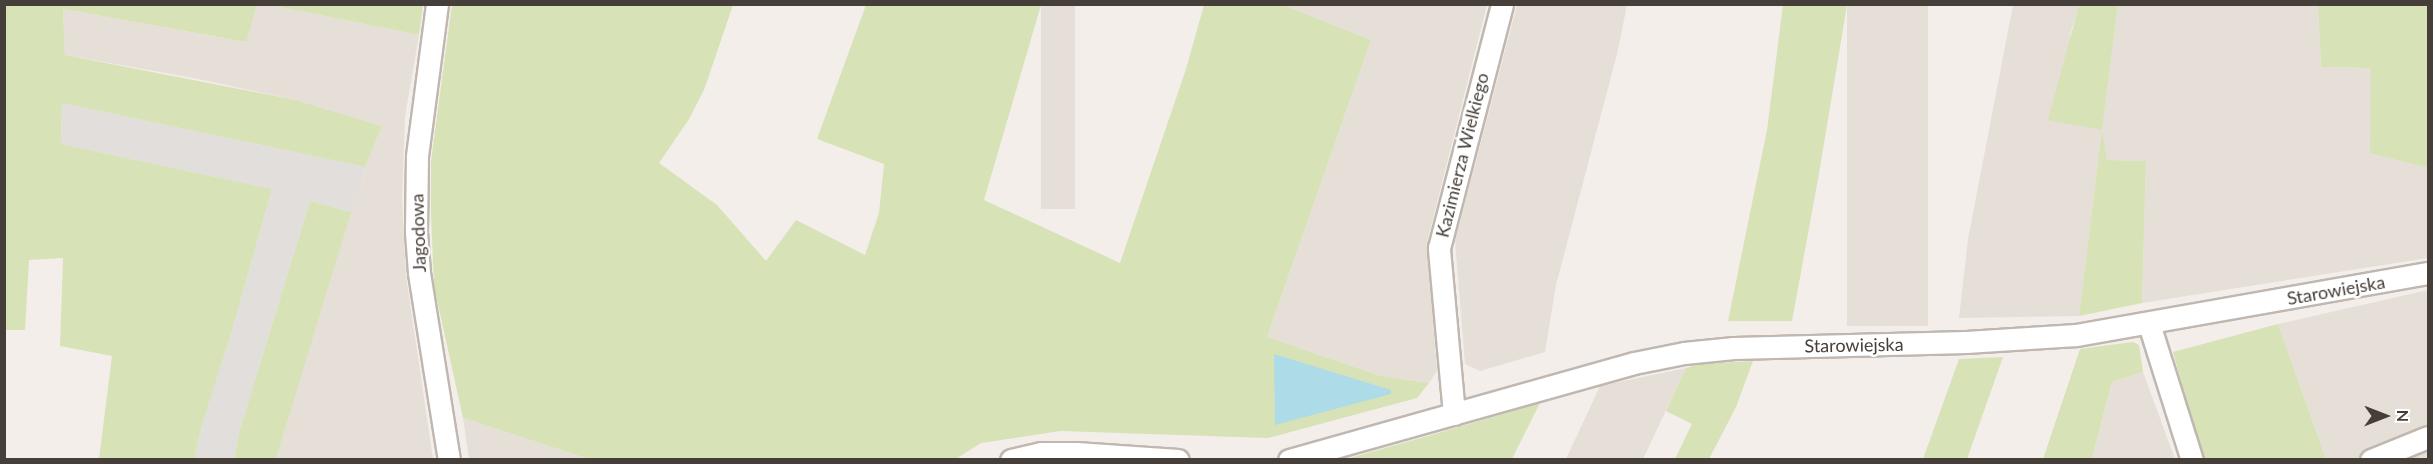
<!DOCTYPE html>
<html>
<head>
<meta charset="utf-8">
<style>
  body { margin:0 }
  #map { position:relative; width:2433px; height:464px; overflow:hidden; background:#f3eeea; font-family:Lato,sans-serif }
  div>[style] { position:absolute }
  .residential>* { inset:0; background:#e6dfd8; transform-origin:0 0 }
  .industrial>* { inset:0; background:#e2dedb }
  .green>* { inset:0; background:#d7e2b7 }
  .water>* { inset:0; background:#addbe8 }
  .roads { filter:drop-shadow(2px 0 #c0b7b0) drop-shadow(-2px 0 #c0b7b0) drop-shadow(0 2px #c0b7b0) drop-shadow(0 -2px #c0b7b0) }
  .street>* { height:21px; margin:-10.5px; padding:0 10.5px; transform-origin:10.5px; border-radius:10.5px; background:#fff }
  span { translate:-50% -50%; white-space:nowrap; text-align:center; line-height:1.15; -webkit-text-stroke:5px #fff; paint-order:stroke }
  .street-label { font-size:18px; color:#463e39 }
  .frame { position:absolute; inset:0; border:6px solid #463e39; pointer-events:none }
  .north { position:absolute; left:2355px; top:386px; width:60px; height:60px; -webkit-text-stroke:4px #fff; paint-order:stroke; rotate:90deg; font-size:16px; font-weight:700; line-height:24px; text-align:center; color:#463e39 }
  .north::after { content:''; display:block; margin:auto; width:21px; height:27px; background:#463e39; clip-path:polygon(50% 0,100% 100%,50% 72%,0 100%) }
</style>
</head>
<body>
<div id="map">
  <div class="residential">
    <div style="clip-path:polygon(257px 5px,271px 5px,419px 35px,405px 117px,402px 198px,406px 276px,433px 459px,276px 459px,357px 188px,361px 188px,365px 167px,382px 126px,296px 100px,193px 78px,65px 55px,63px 9px,245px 42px)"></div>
    <div style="left:1041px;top:5px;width:34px;height:204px"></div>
    <div style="clip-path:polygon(1284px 5px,1487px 5px,1427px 242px,1437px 371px,1429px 383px,1381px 376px,1267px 337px,1371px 40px)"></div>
    <div style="clip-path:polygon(1517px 5px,1627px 5px,1617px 54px,1556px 285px,1545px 352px,1480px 371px,1465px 364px,1455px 241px)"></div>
    <div style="left:1847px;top:5px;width:81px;height:321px"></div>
    <div style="clip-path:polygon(2013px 5px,2079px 5px,2070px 35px,2102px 129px,2118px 5px,2318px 5px,2321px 67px,2371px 68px,2371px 153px,2428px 168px,2428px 258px,2142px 303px,2146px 161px,2107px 160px,2102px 132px,2079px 316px,1959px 318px,1968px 239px)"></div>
    <div style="clip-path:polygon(2428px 290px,2428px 459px,2326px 459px,2278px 324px)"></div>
    <div style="clip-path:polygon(1686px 368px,1643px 459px,1566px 459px,1600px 386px)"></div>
    <div style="clip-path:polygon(2143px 372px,2175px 459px,2092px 460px,2112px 382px)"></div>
    <div style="clip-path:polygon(463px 418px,589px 459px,469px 459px)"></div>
  </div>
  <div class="industrial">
    <div style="clip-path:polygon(62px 103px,365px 167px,361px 188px,357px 188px,351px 212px,310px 201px,240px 429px,234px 459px,194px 459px,202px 425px,231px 334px,272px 189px,61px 144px)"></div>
  </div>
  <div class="green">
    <div style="clip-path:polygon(4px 5px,257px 5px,246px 42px,63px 9px,65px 55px,296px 100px,382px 126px,365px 167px,62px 103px,61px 144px,272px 189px,231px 334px,202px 425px,194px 459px,99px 459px,112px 356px,60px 346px,63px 258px,29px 260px,25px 330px,5px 330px)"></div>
    <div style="clip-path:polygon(271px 5px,423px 5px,419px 35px)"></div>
    <div style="clip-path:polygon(452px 5px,733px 5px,704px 90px,689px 119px,659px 163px,717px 205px,766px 261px,796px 220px,865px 255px,879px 213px,884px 164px,817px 139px,866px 5px,1041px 5px,984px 200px,1120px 263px,1186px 69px,1204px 5px,1284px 5px,1371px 40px,1267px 337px,1381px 376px,1429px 383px,1417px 398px,1268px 438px,1060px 431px,981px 443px,954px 460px,589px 459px,463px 418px,434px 286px,431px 214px,431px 161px)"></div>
    <div style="clip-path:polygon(1783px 5px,1847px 5px,1818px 179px,1792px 321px,1728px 321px,1767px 130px)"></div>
    <div style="clip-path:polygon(2079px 5px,2118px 5px,2102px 130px,2107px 160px,2146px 161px,2142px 303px,2079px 316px,2102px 130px,2048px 120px)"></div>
    <div style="clip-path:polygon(2318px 5px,2428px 5px,2428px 168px,2370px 153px,2371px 68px,2321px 67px)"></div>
    <div style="clip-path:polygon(310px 201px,351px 212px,276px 459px,234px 459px,240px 429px)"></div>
    <div style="clip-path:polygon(2278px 324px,2326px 459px,2202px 459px,2173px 352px)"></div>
    <div style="clip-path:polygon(2133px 342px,2139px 345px,2143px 372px,2112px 382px,2092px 459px,2043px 459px,2080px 349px)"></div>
    <div style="clip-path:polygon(2003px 357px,1967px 459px,1923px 459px,1959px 359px)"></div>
    <div style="clip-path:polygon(1753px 361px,1736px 407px,1709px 459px,1675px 459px,1692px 424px,1666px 411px,1686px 368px,1700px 364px)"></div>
    <div style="clip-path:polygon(1540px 403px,1512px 459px,1346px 459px,1428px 436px)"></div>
  </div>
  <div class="water">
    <div style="clip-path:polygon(1274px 354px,1391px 390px,1391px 394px,1275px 425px)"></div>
  </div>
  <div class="roads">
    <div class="street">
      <div style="left:437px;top:4px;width:153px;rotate:97.5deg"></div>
      <div style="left:417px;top:156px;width:76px;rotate:90.8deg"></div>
      <div style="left:416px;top:232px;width:41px;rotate:85.8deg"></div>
      <div style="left:419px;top:273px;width:189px;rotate:80.9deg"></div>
      <div style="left:2149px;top:324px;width:143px;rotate:72.5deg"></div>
      <div style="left:1454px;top:414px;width:167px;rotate:-95.2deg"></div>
      <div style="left:1439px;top:248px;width:252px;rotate:-75.5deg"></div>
      <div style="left:1011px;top:460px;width:31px;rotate:-13deg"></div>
      <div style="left:1041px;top:453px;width:35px"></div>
      <div style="left:1076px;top:453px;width:102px;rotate:3.9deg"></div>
      <div style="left:1289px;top:460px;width:358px;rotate:-15.7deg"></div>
      <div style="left:1634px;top:363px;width:51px;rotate:-11.3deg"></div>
      <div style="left:1684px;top:353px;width:50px;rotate:-5.7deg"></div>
      <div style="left:1734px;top:348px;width:232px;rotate:-1.5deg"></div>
      <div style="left:1966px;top:342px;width:110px;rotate:-3.6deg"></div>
      <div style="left:2076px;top:335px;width:357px;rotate:-10deg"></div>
      <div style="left:2371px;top:460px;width:61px;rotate:-22deg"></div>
    </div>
  </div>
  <div class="street-label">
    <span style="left:1462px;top:155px;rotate:-76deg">Kazimierza Wielkiego</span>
    <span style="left:418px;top:233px;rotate:-92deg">Jagodowa</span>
    <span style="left:2336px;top:290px;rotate:-10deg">Starowiejska</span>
    <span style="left:1854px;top:345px;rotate:-1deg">Starowiejska</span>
  </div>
  <div class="frame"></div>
  <div class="north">N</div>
</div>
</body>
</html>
